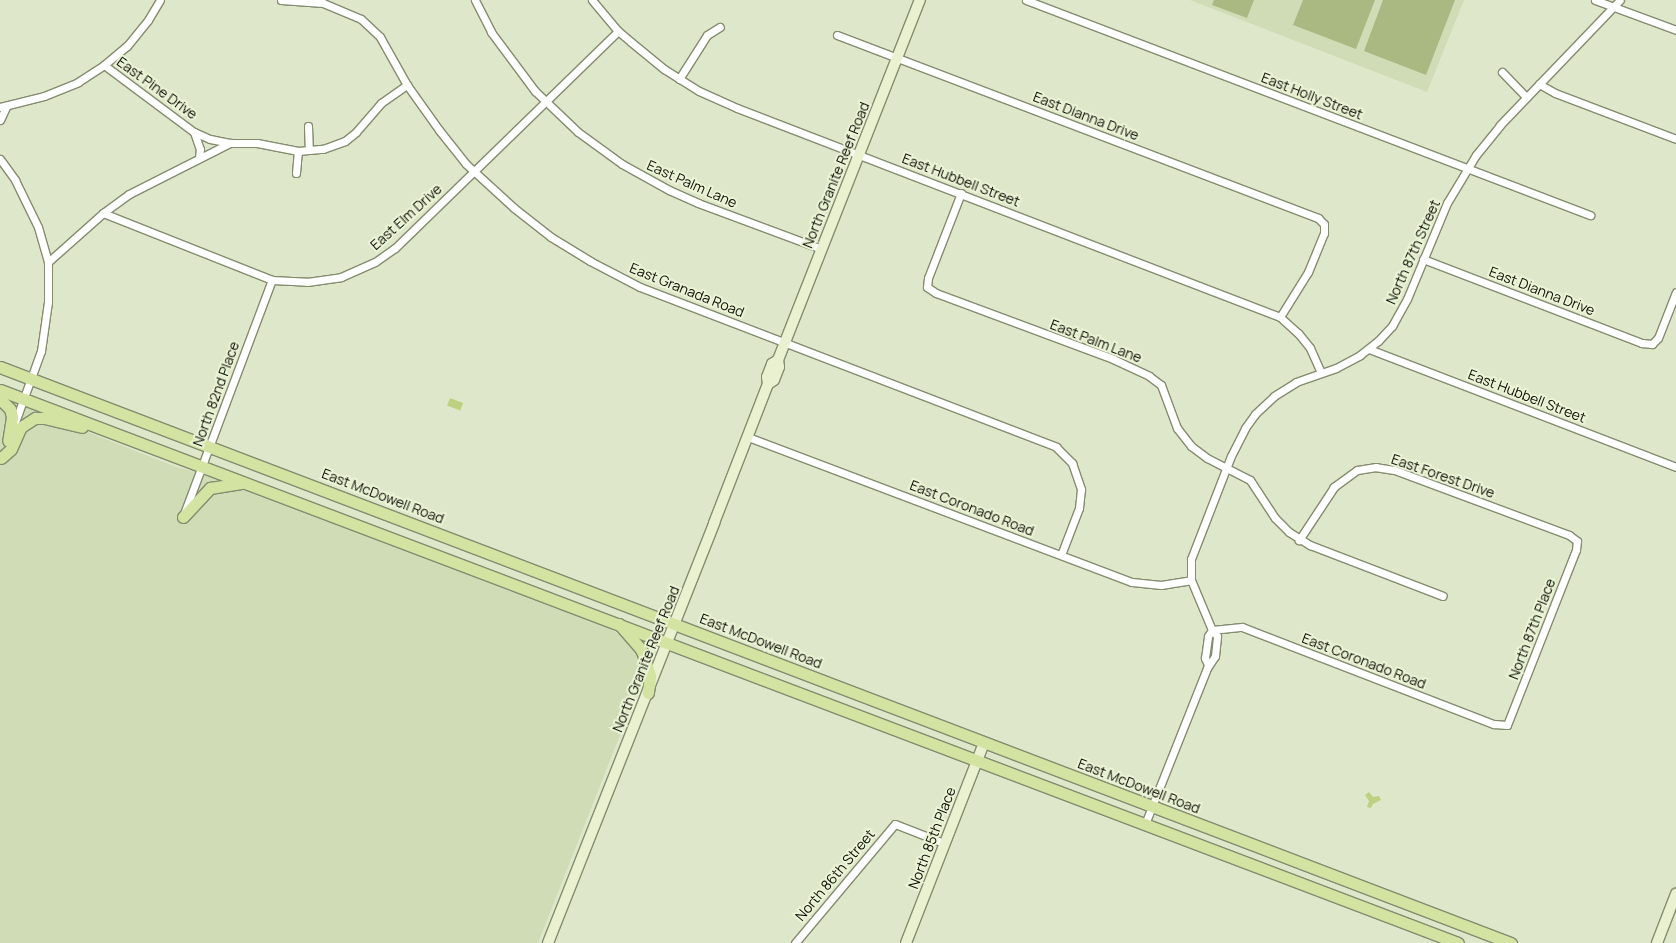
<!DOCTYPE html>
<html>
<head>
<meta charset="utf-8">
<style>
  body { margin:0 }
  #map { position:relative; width:1676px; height:943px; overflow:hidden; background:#dee7c9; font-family:Manrope,sans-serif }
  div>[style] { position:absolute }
  .built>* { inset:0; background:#d0dcb6 }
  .green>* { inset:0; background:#a9b981 }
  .water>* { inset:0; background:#bcd280; transform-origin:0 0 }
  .roads { filter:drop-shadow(1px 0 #848c70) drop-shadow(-1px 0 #848c70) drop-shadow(0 1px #848c70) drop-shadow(0 -1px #848c70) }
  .street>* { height:7px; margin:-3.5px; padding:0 3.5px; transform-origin:3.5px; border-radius:3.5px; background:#fff }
  .secondary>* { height:10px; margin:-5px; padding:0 5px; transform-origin:5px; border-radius:5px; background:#e9f1d0 }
  .primary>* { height:11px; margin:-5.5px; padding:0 5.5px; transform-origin:5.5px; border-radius:5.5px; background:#d3e3a1 }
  span { translate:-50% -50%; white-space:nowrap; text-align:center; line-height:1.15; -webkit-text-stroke:4px #ebf4d6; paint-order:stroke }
  .street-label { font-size:14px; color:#0d1006 }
</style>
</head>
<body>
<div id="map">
  <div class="built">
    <div style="clip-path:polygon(1190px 0,1464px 0,1427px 92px)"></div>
    <div style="clip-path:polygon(0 402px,12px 402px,176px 467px,208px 475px,277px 501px,607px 627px,625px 638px,638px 651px,640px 663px,631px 707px,538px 943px,0 943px)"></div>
  </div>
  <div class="green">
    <div style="clip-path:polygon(1214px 0,1254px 0,1247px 18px,1212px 5px)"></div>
    <div style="clip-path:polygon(1303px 0,1375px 0,1356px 49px,1293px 25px)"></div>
    <div style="clip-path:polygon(1383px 0,1455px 0,1426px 75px,1364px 51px)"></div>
  </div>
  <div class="water">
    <div style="left:450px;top:398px;width:14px;height:8px;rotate:21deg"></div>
    <div style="clip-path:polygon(1369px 792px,1373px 797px,1379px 796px,1381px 800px,1373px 804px,1371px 808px,1367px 807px,1369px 801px,1365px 795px)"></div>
  </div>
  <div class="roads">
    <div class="street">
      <div style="left:281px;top:0;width:42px;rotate:4.1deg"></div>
      <div style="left:323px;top:3px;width:41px;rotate:22.8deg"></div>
      <div style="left:361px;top:19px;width:26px;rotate:43deg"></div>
      <div style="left:380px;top:37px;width:55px;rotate:60.6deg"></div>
      <div style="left:407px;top:85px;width:55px;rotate:54.6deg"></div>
      <div style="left:439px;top:130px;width:43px;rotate:51.5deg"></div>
      <div style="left:466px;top:164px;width:65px;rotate:42.5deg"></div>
      <div style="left:514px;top:208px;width:47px;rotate:38.1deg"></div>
      <div style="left:551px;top:237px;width:46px;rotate:31.6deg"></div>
      <div style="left:590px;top:261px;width:56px;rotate:27.5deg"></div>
      <div style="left:640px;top:287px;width:446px;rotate:21deg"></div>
      <div style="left:1056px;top:447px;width:23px;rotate:45deg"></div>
      <div style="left:1072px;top:463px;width:28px;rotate:71deg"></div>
      <div style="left:1081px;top:489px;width:19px;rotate:96deg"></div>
      <div style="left:1079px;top:508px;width:50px;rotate:111deg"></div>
      <div style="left:475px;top:0;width:36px;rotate:63deg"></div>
      <div style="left:491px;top:32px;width:74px;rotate:53.3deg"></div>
      <div style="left:535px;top:91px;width:59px;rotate:43.6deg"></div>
      <div style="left:578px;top:132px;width:54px;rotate:36deg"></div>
      <div style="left:622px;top:164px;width:54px;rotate:29deg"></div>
      <div style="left:669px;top:190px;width:32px;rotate:24deg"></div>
      <div style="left:698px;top:203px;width:132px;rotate:20.4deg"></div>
      <div style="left:592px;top:0;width:40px;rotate:50deg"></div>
      <div style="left:618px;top:31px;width:17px;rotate:40deg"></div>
      <div style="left:631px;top:42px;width:43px;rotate:39.3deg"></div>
      <div style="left:664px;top:69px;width:41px;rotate:32.2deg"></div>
      <div style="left:699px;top:91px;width:42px;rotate:24.1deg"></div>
      <div style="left:737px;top:108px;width:582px;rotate:21.05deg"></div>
      <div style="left:1280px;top:317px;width:24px;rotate:42deg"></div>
      <div style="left:1298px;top:333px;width:19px;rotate:51deg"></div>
      <div style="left:1310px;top:348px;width:27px;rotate:66deg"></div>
      <div style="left:1026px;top:0;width:604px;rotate:20.87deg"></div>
      <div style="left:1595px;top:0;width:86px;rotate:20.3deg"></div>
      <div style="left:837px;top:35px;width:515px;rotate:20.83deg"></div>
      <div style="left:1318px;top:218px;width:8px;rotate:45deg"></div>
      <div style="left:1324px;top:224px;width:9px;rotate:90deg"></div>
      <div style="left:1324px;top:233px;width:42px;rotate:112.3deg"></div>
      <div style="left:1308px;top:272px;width:53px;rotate:121.9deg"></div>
      <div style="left:104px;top:65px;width:112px;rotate:36.7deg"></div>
      <div style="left:194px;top:132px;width:17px;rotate:24deg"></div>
      <div style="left:210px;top:139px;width:20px;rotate:11deg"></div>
      <div style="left:230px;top:143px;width:27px"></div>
      <div style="left:257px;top:143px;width:42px;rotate:11deg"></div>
      <div style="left:298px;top:151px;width:25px;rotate:-5deg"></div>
      <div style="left:323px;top:149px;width:23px;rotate:-20deg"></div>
      <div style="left:345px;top:141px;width:14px;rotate:-39deg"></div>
      <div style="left:356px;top:132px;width:38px;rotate:-49deg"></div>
      <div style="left:381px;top:103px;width:32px;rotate:-35deg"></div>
      <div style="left:1502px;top:72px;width:35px;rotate:46deg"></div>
      <div style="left:679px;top:79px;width:52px;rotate:-57.5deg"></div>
      <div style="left:707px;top:35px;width:15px;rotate:-32deg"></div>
      <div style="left:1539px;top:84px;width:18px;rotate:29deg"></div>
      <div style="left:1555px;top:93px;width:129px;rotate:20.8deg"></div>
      <div style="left:0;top:107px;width:45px;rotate:-14deg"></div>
      <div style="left:44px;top:96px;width:37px;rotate:-22deg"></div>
      <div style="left:78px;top:82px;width:31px;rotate:-33deg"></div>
      <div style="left:104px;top:65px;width:30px;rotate:-40deg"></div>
      <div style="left:127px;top:46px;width:33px;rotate:-51deg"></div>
      <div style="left:148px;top:20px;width:23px;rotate:-59deg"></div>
      <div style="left:0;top:120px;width:14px;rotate:-65deg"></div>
      <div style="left:308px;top:126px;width:24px;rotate:88deg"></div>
      <div style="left:194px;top:132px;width:18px;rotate:71deg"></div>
      <div style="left:200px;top:149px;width:8px;rotate:97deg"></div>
      <div style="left:0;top:159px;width:26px;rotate:54deg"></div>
      <div style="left:15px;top:180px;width:52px;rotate:63.9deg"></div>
      <div style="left:38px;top:227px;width:36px;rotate:74deg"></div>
      <div style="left:296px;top:173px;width:22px;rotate:-85deg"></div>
      <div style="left:961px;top:193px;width:91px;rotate:111.2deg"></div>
      <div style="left:928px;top:278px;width:9px;rotate:96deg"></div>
      <div style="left:927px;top:287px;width:11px;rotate:34deg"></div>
      <div style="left:936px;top:293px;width:189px;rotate:20.4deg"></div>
      <div style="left:1113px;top:359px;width:40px;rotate:25deg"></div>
      <div style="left:1149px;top:376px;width:15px;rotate:37deg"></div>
      <div style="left:1161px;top:385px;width:46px;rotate:69.6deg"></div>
      <div style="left:1177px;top:428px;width:23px;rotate:52deg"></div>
      <div style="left:1191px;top:446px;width:20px;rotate:37deg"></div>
      <div style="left:1207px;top:458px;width:48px;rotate:27.1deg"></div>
      <div style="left:1250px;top:480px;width:45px;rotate:56.7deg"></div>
      <div style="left:1275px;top:518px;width:20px;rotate:45deg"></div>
      <div style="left:1289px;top:532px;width:25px;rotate:32deg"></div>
      <div style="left:1310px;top:545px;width:142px;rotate:21deg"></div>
      <div style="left:103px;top:213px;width:182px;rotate:21.6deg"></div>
      <div style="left:272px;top:280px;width:35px;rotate:3deg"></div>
      <div style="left:307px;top:282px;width:34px;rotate:-8deg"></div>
      <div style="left:341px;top:277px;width:37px;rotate:-24deg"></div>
      <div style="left:375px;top:262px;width:24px;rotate:-35deg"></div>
      <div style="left:395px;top:248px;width:311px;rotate:-44.2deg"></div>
      <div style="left:1423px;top:259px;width:235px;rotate:21deg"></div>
      <div style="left:1642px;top:343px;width:10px;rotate:6deg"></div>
      <div style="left:1652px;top:344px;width:8px;rotate:-45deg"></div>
      <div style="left:1658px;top:338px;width:49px;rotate:-68.6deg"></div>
      <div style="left:1369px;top:349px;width:329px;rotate:21deg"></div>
      <div style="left:14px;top:425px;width:79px;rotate:-70deg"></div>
      <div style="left:41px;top:351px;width:49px;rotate:-81.9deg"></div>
      <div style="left:48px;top:302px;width:40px;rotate:-90deg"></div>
      <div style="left:48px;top:262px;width:74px;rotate:-41.7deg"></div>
      <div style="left:103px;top:213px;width:32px;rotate:-36deg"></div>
      <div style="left:129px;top:194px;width:113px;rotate:-26.8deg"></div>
      <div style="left:748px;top:437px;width:410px;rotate:20.7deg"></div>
      <div style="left:1132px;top:582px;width:29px;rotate:6deg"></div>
      <div style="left:1161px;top:585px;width:30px;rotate:-9deg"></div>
      <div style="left:185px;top:511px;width:247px;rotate:-69.4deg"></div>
      <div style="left:1212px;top:630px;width:30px;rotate:-6deg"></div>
      <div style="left:1242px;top:627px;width:270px;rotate:21.1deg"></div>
      <div style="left:1494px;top:724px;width:13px;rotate:4deg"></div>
      <div style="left:1507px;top:725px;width:188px;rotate:-68.5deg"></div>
      <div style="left:1576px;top:550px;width:9px;rotate:-84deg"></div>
      <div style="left:1577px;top:541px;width:10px;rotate:-143deg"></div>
      <div style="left:1569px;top:535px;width:187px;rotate:-159.6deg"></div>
      <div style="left:1394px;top:470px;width:18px;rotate:-171deg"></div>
      <div style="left:1376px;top:467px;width:19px;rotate:171deg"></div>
      <div style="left:1357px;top:470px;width:29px;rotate:144deg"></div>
      <div style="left:1334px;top:487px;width:64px;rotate:123.4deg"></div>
      <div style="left:1208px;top:665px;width:8px;rotate:-113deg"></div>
      <div style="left:1205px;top:658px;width:22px;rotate:-82deg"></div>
      <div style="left:1208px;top:636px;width:7px;rotate:-56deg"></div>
      <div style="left:1145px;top:824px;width:168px;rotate:-68.3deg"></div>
      <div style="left:1207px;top:668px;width:14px;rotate:-56deg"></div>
      <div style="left:1215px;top:656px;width:20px;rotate:-84deg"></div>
      <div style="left:1217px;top:636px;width:8px;rotate:-130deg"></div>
      <div style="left:1212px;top:630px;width:54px;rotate:-112.8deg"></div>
      <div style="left:1191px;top:580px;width:21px;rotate:-90deg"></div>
      <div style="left:1191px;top:559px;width:110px;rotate:-68.8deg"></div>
      <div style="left:1231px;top:456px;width:31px;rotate:-63deg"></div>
      <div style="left:1245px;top:428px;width:17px;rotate:-54deg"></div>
      <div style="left:1255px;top:414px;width:26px;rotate:-43deg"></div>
      <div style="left:1274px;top:396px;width:26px;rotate:-32deg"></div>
      <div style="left:1296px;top:382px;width:42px;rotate:-19.3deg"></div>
      <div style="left:1336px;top:368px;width:27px;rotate:-28deg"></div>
      <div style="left:1360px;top:355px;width:23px;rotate:-38deg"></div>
      <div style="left:1378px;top:341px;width:21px;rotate:-47deg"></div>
      <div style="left:1392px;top:326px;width:31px;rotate:-61deg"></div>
      <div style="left:1407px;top:299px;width:104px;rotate:-67.4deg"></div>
      <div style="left:1447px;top:203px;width:56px;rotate:-58.9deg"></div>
      <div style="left:1476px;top:155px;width:38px;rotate:-51deg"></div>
      <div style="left:1500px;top:125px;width:173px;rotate:-46.2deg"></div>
      <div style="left:795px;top:943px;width:155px;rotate:-50deg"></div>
      <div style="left:895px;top:824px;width:53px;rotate:21.2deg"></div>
    </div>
    <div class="secondary">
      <div style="left:768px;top:384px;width:7px;rotate:-34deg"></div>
      <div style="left:774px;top:380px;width:14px;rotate:-69deg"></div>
      <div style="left:779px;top:367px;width:7px;rotate:-98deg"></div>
      <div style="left:548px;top:943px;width:452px;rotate:-68.4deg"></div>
      <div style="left:714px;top:523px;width:149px;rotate:-68.8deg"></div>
      <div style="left:768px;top:384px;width:7px;rotate:-98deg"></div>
      <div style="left:767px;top:377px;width:14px;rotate:-69deg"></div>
      <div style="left:772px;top:364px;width:7px;rotate:-34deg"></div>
      <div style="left:778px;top:360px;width:387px;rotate:-68.5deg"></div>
      <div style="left:906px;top:943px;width:215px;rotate:-68.7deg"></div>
      <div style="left:1657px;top:943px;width:53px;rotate:-68.8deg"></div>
    </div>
    <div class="primary">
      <div style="left:0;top:367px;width:1617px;rotate:20.87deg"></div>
      <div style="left:0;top:390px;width:1559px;rotate:20.77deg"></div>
      <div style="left:0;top:399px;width:14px;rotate:45deg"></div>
      <div style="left:10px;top:409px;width:8px;rotate:76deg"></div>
      <div style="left:12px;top:417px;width:24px;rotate:99deg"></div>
      <div style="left:1px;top:458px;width:13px;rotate:-42deg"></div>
      <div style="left:11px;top:449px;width:24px;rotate:-66deg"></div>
      <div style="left:21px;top:427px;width:17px;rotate:-33deg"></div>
      <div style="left:35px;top:418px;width:9px"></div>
      <div style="left:44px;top:418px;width:39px;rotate:13deg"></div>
      <div style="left:183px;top:517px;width:40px;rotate:-47deg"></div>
      <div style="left:210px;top:488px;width:33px;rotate:-9deg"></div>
      <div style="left:619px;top:624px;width:33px;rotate:49deg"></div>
      <div style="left:641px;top:649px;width:9px;rotate:69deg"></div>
      <div style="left:644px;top:657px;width:20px;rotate:72deg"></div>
      <div style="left:650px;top:676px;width:17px;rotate:97deg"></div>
    </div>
  </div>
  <div class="street-label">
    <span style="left:157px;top:88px;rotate:36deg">East Pine Drive</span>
    <span style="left:1312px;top:96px;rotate:21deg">East Holly Street</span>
    <span style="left:1086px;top:116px;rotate:21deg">East Dianna Drive</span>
    <span style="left:836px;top:175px;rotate:-68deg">North Granite Reef Road</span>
    <span style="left:961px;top:180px;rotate:21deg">East Hubbell Street</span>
    <span style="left:692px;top:184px;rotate:24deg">East Palm Lane</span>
    <span style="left:406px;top:217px;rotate:-42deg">East Elm Drive</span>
    <span style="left:1413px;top:252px;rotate:-66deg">North 87th Street</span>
    <span style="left:687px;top:290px;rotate:22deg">East Granada Road</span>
    <span style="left:1542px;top:291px;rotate:21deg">East Dianna Drive</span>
    <span style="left:1096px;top:341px;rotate:21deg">East Palm Lane</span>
    <span style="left:216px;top:394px;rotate:-70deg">North 82nd Place</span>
    <span style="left:1527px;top:396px;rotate:21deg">East Hubbell Street</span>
    <span style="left:1443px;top:476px;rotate:19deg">East Forest Drive</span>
    <span style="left:383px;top:496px;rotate:21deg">East McDowell Road</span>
    <span style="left:972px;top:508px;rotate:21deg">East Coronado Road</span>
    <span style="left:1532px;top:629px;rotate:-69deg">North 87th Place</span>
    <span style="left:761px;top:641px;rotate:21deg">East McDowell Road</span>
    <span style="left:646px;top:659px;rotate:-68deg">North Granite Reef Road</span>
    <span style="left:1364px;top:661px;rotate:21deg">East Coronado Road</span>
    <span style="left:1139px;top:786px;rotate:21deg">East McDowell Road</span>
    <span style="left:932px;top:838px;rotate:-69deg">North 85th Place</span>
    <span style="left:835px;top:875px;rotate:-50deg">North 86th Street</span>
  </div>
</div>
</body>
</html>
